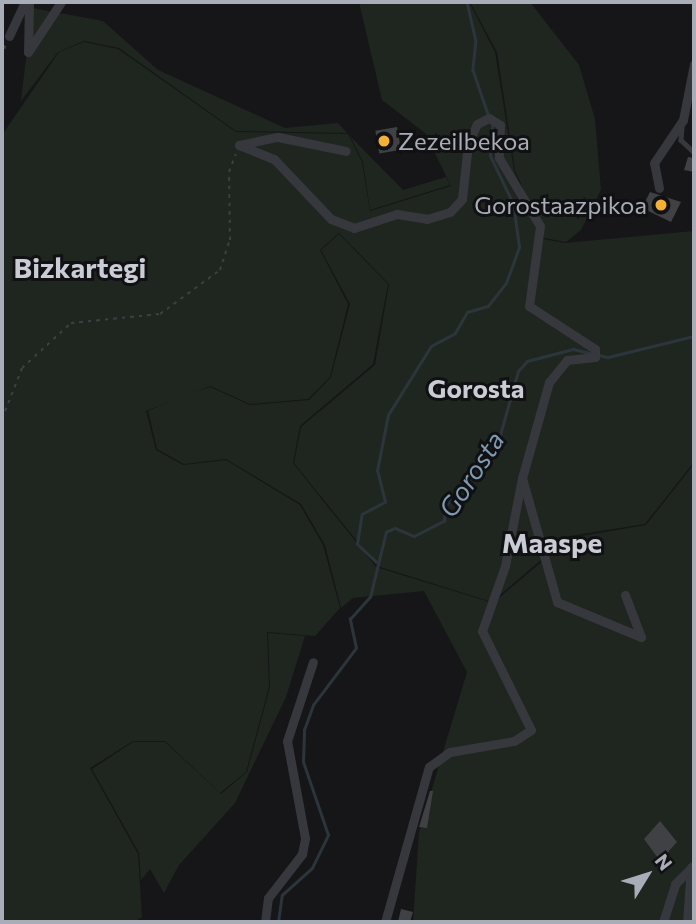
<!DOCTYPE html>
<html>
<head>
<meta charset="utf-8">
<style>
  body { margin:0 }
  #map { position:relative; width:696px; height:924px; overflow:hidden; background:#161618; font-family:Commissioner,sans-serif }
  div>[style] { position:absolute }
  .green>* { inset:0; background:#1e261f }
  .stream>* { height:2.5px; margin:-1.25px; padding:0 1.25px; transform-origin:1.25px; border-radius:1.25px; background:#2c353c }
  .building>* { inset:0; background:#404145; transform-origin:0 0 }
  .path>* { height:2px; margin-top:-1px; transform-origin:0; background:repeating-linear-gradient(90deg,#3d3f44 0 3.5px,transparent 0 8.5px) }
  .service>* { height:4.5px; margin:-2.25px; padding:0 2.25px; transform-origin:2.25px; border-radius:2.25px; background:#37383d }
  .minor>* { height:9px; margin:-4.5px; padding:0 4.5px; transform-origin:4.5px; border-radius:4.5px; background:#37383d }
  .dots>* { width:19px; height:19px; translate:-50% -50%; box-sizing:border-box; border:4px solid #111113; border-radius:50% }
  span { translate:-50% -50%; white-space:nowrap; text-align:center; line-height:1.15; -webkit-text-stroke:6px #111113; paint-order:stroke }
  .poi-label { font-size:24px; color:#a8adb8 }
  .left { translate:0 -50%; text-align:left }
  .right { translate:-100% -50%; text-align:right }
  .neighbourhood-label { font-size:26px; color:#c9ccd4; font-weight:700 }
  .water-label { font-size:26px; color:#7f9bb3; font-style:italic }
  .quarter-label { font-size:28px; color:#c9ccd4; font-weight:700 }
  .frame { position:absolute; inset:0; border:4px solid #a8adb8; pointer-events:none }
  .north { position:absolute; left:612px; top:840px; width:70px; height:70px; -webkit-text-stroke:5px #111113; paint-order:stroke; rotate:52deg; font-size:19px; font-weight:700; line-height:28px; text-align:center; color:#a8adb8 }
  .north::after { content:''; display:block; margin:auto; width:24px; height:32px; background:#a8adb8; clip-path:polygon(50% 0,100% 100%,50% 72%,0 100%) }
</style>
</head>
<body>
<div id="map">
  <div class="green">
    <div style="clip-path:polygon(359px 2px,469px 2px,495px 52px,514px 170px,543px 239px,565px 243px,694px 231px,694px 462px,645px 524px,569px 536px,492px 602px,377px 566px,294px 463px,301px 427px,375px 365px,389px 284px,339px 233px,320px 250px,348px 304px,330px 377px,308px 399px,250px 404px,210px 386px,146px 411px,156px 450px,183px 465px,226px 460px,300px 505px,323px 545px,340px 608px,315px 636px,267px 632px,269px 687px,246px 772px,220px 793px,165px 741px,133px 741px,90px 768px,138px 854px,142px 917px,134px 922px,2px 922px,2px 135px,59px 52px,84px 42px,118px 49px,236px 132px,348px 134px,362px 162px,370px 211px,451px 186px,425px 133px,382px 100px)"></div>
    <div style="clip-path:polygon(470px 2px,530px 2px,579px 65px,595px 119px,601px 190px,581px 230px,566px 242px,544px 238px,515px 170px,497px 52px)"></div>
    <div style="clip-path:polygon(32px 8px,103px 21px,158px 70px,285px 128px,338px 123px,347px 133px,236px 131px,119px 48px,84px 41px,58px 52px,21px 101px)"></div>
    <div style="clip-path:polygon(350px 136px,403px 190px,446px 177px,450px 185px,370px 210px,363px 162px)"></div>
    <div style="clip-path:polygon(339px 234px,388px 284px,373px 364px,300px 426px,293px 463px,376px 567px,493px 603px,570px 538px,646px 525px,694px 464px,694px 922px,413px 922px,419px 832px,467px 672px,424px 591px,353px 598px,341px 608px,325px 545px,301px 504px,226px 459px,184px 464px,157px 449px,148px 411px,184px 395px,210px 387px,250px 405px,309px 400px,331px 377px,350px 304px,321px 250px)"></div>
    <div style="clip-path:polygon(268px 633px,305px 636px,286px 697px,235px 803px,179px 865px,164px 893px,150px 869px,141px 880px,139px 853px,92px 769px,133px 742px,165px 742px,221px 794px,247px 772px,270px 687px)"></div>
  </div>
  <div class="stream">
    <div style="left:467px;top:2px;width:39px;rotate:77deg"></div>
    <div style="left:476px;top:40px;width:30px;rotate:96deg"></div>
    <div style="left:473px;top:70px;width:46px;rotate:71.2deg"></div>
    <div style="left:376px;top:562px;width:26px;rotate:-137deg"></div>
    <div style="left:357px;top:544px;width:30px;rotate:-81deg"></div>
    <div style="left:362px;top:514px;width:26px;rotate:-28deg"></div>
    <div style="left:385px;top:502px;width:32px;rotate:-104deg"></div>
    <div style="left:377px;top:471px;width:57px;rotate:-78.9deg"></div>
    <div style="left:388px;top:415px;width:81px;rotate:-58.1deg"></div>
    <div style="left:431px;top:346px;width:27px;rotate:-28deg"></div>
    <div style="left:455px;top:333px;width:24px;rotate:-60deg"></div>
    <div style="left:467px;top:312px;width:22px;rotate:-16deg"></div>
    <div style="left:488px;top:306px;width:29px;rotate:-52deg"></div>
    <div style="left:506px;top:283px;width:38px;rotate:-70deg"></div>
    <div style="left:519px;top:247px;width:43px;rotate:-97.9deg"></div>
    <div style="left:513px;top:204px;width:53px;rotate:-115.6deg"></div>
    <div style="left:490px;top:156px;width:30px;rotate:-86deg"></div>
    <div style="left:278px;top:922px;width:27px;rotate:-82deg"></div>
    <div style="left:282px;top:895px;width:40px;rotate:-42deg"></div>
    <div style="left:312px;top:868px;width:37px;rotate:-64deg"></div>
    <div style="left:328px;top:835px;width:77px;rotate:-108.9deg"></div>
    <div style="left:303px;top:762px;width:32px;rotate:-88deg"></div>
    <div style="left:304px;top:730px;width:27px;rotate:-70deg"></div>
    <div style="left:313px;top:705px;width:71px;rotate:-53deg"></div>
    <div style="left:356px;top:648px;width:30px;rotate:-102deg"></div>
    <div style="left:350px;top:619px;width:30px;rotate:-48deg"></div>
    <div style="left:370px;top:597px;width:67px;rotate:-76.2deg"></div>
    <div style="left:386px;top:532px;width:10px;rotate:-24deg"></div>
    <div style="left:395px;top:528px;width:21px;rotate:23deg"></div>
    <div style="left:414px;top:536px;width:34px;rotate:-27deg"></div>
    <div style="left:444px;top:521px;width:15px;rotate:-86deg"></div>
    <div style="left:445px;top:506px;width:37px;rotate:-47deg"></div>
    <div style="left:470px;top:479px;width:20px;rotate:-72deg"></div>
    <div style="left:476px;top:460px;width:35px;rotate:-46deg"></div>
    <div style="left:500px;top:435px;width:66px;rotate:-74.3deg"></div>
    <div style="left:518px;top:371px;width:13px;rotate:-48deg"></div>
    <div style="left:527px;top:361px;width:48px;rotate:-14.6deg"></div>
    <div style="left:573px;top:349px;width:36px;rotate:13deg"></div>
    <div style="left:608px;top:357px;width:89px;rotate:-13.7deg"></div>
  </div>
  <div class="building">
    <div style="left:397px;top:127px;width:23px;height:22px;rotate:80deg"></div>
    <div style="clip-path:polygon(688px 157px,694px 158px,694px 172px,684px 170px)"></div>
    <div style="clip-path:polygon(650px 192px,681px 202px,671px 222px,642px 208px)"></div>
    <div style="clip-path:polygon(430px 791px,433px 791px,427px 828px,419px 827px)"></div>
    <div style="clip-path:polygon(660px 821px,677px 842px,660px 861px,644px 839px)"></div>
    <div style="clip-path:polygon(401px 909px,413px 912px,410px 922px,398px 922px)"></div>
  </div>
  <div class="path">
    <div style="left:2px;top:57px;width:15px;rotate:-74deg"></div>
    <div style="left:2px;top:419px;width:55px;rotate:-68.6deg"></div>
    <div style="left:22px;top:368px;width:67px;rotate:-42.6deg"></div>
    <div style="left:71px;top:323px;width:89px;rotate:-5.8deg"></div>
    <div style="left:160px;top:314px;width:74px;rotate:-36.3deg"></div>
    <div style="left:220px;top:270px;width:32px;rotate:-72deg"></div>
    <div style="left:230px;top:240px;width:68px;rotate:-90.8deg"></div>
    <div style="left:229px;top:172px;width:19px;rotate:-69deg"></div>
    <div style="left:2px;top:430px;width:49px;rotate:90deg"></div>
  </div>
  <div class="service">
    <div style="left:682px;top:128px;width:12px;rotate:95deg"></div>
    <div style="left:681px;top:140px;width:18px;rotate:43deg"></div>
  </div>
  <div class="minor">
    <div style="left:29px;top:2px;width:50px;rotate:91.1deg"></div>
    <div style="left:28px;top:52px;width:60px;rotate:-56.6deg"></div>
    <div style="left:9px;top:36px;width:38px;rotate:-65deg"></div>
    <div style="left:239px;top:145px;width:38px;rotate:22deg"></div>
    <div style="left:274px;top:159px;width:83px;rotate:46.5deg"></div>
    <div style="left:331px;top:219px;width:25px;rotate:21deg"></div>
    <div style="left:354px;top:228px;width:45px;rotate:-18deg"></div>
    <div style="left:397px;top:214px;width:30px;rotate:9deg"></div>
    <div style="left:427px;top:219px;width:24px;rotate:-17deg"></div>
    <div style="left:450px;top:212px;width:18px;rotate:-47deg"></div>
    <div style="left:462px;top:199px;width:55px;rotate:-83.8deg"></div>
    <div style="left:468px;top:144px;width:22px;rotate:-66deg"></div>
    <div style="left:477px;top:124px;width:13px;rotate:-27deg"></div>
    <div style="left:489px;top:118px;width:13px;rotate:32deg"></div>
    <div style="left:500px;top:125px;width:33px;rotate:92deg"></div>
    <div style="left:499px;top:158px;width:79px;rotate:58.9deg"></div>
    <div style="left:540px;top:226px;width:81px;rotate:97.8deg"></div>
    <div style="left:529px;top:306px;width:79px;rotate:33.1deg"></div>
    <div style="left:595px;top:349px;width:8px;rotate:90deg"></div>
    <div style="left:595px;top:357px;width:28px;rotate:174deg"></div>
    <div style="left:567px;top:360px;width:28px;rotate:129deg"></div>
    <div style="left:549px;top:382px;width:100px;rotate:105.7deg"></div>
    <div style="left:239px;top:145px;width:40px;rotate:-12deg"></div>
    <div style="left:278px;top:137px;width:69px;rotate:11.6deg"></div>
    <div style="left:659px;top:188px;width:25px;rotate:-101deg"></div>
    <div style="left:654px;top:163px;width:52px;rotate:-56deg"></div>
    <div style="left:683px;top:120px;width:57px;rotate:-78.9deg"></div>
    <div style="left:265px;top:922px;width:24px;rotate:-83deg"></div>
    <div style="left:268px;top:898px;width:56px;rotate:-52.3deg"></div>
    <div style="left:302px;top:854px;width:16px;rotate:-79deg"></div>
    <div style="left:305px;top:838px;width:99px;rotate:-100.5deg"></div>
    <div style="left:287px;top:741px;width:83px;rotate:-71.8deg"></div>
    <div style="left:385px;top:922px;width:161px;rotate:-74.2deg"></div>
    <div style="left:429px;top:767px;width:26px;rotate:-36deg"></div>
    <div style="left:450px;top:752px;width:65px;rotate:-9.8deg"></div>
    <div style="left:514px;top:741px;width:20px;rotate:-33deg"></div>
    <div style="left:531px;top:730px;width:110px;rotate:-116.3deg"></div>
    <div style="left:482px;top:631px;width:69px;rotate:-70.5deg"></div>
    <div style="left:505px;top:566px;width:90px;rotate:-79.1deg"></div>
    <div style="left:522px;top:478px;width:129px;rotate:74.2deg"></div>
    <div style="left:557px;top:602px;width:91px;rotate:22.6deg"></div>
    <div style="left:641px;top:637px;width:45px;rotate:-110.9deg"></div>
    <div style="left:663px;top:922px;width:40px;rotate:-72deg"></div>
    <div style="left:675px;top:884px;width:27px;rotate:-45deg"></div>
    <div style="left:687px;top:922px;width:55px;rotate:-85.8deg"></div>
  </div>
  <div class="dots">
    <div style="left:384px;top:141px;background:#f2b134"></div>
    <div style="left:661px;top:205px;background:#f2b134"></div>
  </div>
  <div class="poi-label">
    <span class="left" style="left:398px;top:141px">Zezeilbekoa</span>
    <span class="right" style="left:647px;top:205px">Gorostaazpikoa</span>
  </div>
  <div class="neighbourhood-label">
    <span style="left:476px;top:388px">Gorosta</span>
  </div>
  <div class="water-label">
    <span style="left:471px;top:474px;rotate:-57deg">Gorosta</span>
  </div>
  <div class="quarter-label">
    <span style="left:80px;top:267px">Bizkartegi</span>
    <span style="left:552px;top:542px">Maaspe</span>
  </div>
  <div class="frame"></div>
  <div class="north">N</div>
</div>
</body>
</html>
